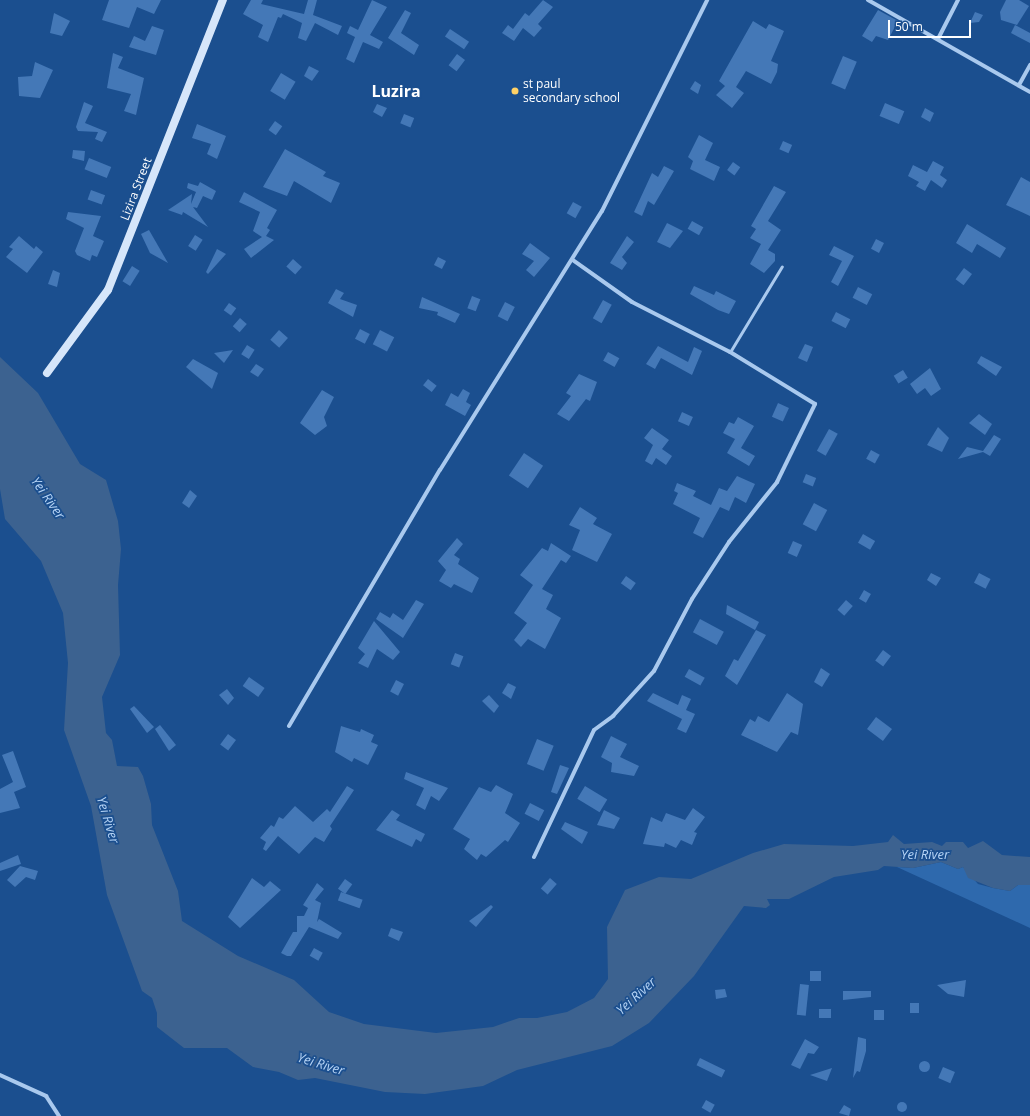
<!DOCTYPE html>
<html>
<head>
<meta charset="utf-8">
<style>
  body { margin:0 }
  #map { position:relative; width:1030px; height:1116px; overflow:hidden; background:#1b4f8f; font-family:"Open Sans",sans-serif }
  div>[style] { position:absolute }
  .green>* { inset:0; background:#2e69ad }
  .water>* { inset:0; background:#3c6290 }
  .building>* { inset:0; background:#4478b7; transform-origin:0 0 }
  .round { border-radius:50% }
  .lane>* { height:3px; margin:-1.5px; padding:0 1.5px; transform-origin:1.5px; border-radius:1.5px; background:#a9c9ee }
  .street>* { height:4px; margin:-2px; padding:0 2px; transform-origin:2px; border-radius:2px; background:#a9c9ee }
  .secondary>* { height:8px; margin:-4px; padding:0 4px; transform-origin:4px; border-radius:4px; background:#d6e6fa }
  .dots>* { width:11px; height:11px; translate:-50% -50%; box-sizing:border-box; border:2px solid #1b4f8f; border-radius:50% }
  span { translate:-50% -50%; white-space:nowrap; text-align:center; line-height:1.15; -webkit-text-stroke:3.5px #1b4f8f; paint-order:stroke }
  .poi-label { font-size:12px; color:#fff }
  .left { translate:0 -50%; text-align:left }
  .street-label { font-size:12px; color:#fff }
  .water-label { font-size:13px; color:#b5d3f5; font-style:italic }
  .district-label { font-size:16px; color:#fff; font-weight:700 }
  .scale { position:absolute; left:888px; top:20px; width:83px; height:18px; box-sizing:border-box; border:2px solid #fff; border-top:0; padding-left:5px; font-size:12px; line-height:14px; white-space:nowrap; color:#fff; -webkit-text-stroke:3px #1b4f8f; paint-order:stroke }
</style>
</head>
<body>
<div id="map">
  <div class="green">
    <div style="clip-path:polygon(941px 862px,958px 869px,963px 867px,978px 884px,993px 888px,1010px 891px,1018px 885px,1030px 885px,1030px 928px,897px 867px,913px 868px)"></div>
  </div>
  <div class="water">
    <div style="clip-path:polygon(0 357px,38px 393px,80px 464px,106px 480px,118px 521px,121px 549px,118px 585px,120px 655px,102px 697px,106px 733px,112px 740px,117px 766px,138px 767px,143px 776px,151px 804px,152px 825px,178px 891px,182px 921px,238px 956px,294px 980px,329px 1012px,364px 1024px,436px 1033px,493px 1027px,519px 1018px,537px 1018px,567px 1012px,594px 998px,608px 979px,607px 927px,625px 890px,659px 877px,691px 879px,753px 853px,784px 844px,853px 846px,888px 842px,893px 835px,904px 844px,932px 842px,942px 846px,946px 842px,963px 842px,968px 848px,983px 841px,1002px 855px,1030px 857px,1030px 885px,1018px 885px,1010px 891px,993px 888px,968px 878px,963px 867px,958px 869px,941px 862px,913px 868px,884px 866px,878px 870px,834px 877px,789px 899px,767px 899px,770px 905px,766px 908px,744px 906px,694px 976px,649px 1023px,612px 1046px,517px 1070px,483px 1086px,425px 1094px,385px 1092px,315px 1078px,298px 1080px,279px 1072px,253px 1067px,227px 1048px,184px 1048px,157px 1027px,157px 1013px,152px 998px,142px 991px,107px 895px,91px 806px,64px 730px,68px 663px,63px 613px,41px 561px,5px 519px,0 489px)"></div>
  </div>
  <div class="building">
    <div style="clip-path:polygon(109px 0,161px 0,154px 14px,137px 7px,129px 28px,102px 20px)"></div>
    <div style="clip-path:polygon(251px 0,263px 0,261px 4px,304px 14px,308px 0,317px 0,313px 15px,342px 26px,338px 35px,315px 23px,306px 41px,298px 38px,302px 23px,283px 14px,281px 18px,278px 17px,268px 42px,258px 37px,263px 25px,243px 14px)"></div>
    <div style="clip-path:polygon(372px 0,387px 7px,370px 35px,383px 42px,379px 49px,363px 42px,354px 63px,346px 59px,355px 37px,347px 33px,350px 26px,358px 30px)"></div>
    <div style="clip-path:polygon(543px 0,553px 7px,538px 24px,542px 28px,534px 37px,523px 28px,514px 41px,502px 33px,508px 25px,513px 29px,525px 13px,529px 16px)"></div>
    <div style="clip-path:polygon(1006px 0,1019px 0,1029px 6px,1017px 25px,1001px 20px,1000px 12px)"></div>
    <div style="clip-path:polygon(405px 10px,411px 13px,401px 33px,419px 45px,414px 55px,388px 38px)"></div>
    <div style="clip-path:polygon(878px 10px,898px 21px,888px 40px,876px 36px,872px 42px,862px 36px)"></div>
    <div style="clip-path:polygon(975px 12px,983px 15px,979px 22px,970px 23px)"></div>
    <div style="clip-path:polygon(54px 13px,70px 21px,62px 36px,50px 33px)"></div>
    <div style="clip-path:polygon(753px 21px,766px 29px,769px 24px,784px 31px,771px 61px,778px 64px,777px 72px,771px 84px,746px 71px,736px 87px,744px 93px,732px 108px,716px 95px,725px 86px,719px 81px)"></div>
    <div style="clip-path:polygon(1015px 25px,1030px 33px,1030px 43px,1011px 33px)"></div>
    <div style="clip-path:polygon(152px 26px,164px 30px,156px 55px,129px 47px,134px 36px,145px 41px)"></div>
    <div style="left:450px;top:29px;width:23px;height:9px;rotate:34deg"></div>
    <div style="clip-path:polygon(113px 53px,123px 57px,118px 68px,144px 78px,136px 115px,124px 111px,131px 94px,107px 88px)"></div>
    <div style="left:457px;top:54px;width:10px;height:14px;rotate:37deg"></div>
    <div style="left:843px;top:56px;width:15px;height:30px;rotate:23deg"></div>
    <div style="clip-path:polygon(35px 62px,53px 70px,40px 98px,19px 96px,18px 77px,32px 76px)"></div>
    <div style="clip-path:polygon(309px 66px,319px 71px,312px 81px,304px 76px)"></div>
    <div style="left:281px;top:73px;width:17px;height:21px;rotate:31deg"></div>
    <div style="clip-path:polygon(695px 81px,701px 85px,698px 94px,690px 89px)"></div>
    <div style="clip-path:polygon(84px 102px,93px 106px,85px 123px,107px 132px,102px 142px,95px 139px,98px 132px,78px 131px,76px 127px)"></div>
    <div style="left:885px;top:103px;width:21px;height:14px;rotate:23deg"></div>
    <div style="clip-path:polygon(377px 104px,387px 108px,382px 117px,373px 112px)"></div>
    <div style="clip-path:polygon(925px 108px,934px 113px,930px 122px,921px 117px)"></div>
    <div style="left:404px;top:114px;width:11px;height:10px;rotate:22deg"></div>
    <div style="left:275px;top:121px;width:9px;height:11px;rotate:36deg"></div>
    <div style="clip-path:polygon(197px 124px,226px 136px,217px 159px,207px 154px,211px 144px,192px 138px)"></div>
    <div style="clip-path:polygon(699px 135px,713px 143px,705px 160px,720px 167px,714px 181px,690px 169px,693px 161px,688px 157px)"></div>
    <div style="left:783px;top:141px;width:10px;height:9px;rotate:24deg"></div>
    <div style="clip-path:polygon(285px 149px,326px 172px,323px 176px,340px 183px,331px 203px,294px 181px,287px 196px,263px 187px)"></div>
    <div style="clip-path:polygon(73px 150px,85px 151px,84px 161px,72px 158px)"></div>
    <div style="left:89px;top:158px;width:24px;height:12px;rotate:22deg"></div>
    <div style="clip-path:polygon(933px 161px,944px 167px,940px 175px,947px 180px,942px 188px,931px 180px,925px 191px,916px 186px,919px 182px,908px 176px,913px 165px,927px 172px)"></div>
    <div style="left:733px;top:162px;width:9px;height:10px;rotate:36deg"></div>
    <div style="clip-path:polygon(664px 166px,674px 171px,654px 205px,648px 201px,642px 216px,634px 212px,652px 173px,658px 177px)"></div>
    <div style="clip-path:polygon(1021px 177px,1030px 182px,1030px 216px,1006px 205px)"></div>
    <div style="clip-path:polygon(200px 182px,216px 191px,212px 200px,203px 196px,197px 208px,193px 207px,208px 227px,183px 212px,182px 215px,168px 210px,192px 194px,191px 204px,196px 192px,187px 188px,188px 183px,198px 186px)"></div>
    <div style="clip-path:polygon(774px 186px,786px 192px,768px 221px,781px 230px,768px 250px,775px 254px,775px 261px,764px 273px,750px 264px,761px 244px,750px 238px,756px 229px,751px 226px)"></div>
    <div style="left:91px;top:190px;width:15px;height:10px;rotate:20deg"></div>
    <div style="clip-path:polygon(244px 192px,277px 210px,267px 228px,270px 230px,266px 236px,274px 240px,251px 258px,244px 249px,262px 237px,253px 231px,260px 212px,239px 202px)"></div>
    <div style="left:573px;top:202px;width:10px;height:13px;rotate:29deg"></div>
    <div style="clip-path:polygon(68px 212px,101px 216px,93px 236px,104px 241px,97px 257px,92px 255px,90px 261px,77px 255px,75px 251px,84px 228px,66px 219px)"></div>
    <div style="left:692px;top:221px;width:13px;height:9px;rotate:29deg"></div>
    <div style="clip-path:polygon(667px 223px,683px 231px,670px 248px,657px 242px)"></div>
    <div style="clip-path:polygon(967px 224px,1006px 248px,1000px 258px,977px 244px,972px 253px,956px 243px)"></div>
    <div style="clip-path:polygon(149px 230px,168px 263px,150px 253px,141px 234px)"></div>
    <div style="left:195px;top:235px;width:9px;height:13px;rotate:32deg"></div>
    <div style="clip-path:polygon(19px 236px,34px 249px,36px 246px,43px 252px,27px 273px,6px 257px,13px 249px,9px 247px)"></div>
    <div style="clip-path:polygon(627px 236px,634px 242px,622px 257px,627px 263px,622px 270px,610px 263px)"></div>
    <div style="left:876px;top:239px;width:9px;height:11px;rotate:27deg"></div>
    <div style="clip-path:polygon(530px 243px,550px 258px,534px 277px,526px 270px,534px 261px,522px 254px)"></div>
    <div style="clip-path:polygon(834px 246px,854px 256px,838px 286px,831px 282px,842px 261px,829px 255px)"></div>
    <div style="clip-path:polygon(217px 249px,226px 254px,208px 274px,206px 272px)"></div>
    <div style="left:438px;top:257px;width:9px;height:9px;rotate:27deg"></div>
    <div style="left:293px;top:259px;width:12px;height:10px;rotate:42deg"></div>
    <div style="left:132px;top:266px;width:9px;height:18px;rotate:32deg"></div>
    <div style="left:964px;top:268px;width:10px;height:14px;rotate:37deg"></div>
    <div style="clip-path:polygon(53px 270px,60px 273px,57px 287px,48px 284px)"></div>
    <div style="clip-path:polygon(694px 286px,714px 295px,716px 291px,736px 301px,729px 314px,718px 310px,690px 294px)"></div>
    <div style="left:858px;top:287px;width:16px;height:12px;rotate:27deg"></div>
    <div style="clip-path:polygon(336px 289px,344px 293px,340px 299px,357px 305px,353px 317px,328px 303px)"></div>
    <div style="left:472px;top:296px;width:9px;height:13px;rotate:21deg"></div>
    <div style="clip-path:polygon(422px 297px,460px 314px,455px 323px,437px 315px,438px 312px,419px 308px)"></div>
    <div style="left:603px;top:300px;width:10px;height:21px;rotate:29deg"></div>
    <div style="left:505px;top:302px;width:11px;height:16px;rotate:27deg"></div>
    <div style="left:229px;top:303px;width:9px;height:9px;rotate:36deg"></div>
    <div style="left:836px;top:312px;width:16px;height:10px;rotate:27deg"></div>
    <div style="left:240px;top:318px;width:9px;height:11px;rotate:41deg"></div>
    <div style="left:360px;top:329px;width:11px;height:11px;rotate:27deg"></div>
    <div style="left:279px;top:330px;width:12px;height:13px;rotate:42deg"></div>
    <div style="left:380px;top:330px;width:16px;height:16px;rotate:27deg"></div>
    <div style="clip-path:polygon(805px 344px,813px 347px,807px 362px,798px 358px)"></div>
    <div style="left:247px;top:345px;width:9px;height:11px;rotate:32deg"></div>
    <div style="clip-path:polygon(658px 346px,688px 362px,694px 347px,702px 351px,692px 375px,661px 358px,655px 369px,646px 364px)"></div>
    <div style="clip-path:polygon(233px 350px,224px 363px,214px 353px)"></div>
    <div style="left:608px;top:352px;width:13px;height:10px;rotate:29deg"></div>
    <div style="clip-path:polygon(981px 356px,1002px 367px,996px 376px,977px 363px)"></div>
    <div style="clip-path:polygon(193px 359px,218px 373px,212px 389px,186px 367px)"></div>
    <div style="clip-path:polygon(256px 364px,264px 369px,258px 377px,250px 372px)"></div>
    <div style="clip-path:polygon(930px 368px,941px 389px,931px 396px,925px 388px,917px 394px,910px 384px)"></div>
    <div style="left:903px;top:370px;width:9px;height:11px;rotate:58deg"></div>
    <div style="clip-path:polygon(579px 374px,597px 382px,590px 401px,586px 399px,569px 421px,557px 414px,571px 396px,566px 393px)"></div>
    <div style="left:428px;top:379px;width:11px;height:8px;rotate:38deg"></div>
    <div style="clip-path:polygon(463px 389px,470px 393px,466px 402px,471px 405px,465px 416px,445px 405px,451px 393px,458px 397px)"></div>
    <div style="clip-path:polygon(322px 390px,334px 397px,324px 417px,327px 426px,315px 435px,300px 423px)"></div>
    <div style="left:778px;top:403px;width:12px;height:15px;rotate:24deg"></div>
    <div style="left:682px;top:412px;width:12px;height:10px;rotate:24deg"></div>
    <div style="clip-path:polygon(979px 414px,992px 424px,985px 435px,969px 423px)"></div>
    <div style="clip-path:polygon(738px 417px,754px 426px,741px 448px,755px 456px,749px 466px,727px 453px,735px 439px,723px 433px,729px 422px,734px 424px)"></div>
    <div style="clip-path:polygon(938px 427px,949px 438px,942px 452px,927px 445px)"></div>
    <div style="clip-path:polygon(652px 428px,669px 440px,662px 449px,672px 456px,666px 465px,656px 458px,652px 465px,645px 461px,653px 445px,644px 438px)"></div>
    <div style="left:829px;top:429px;width:10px;height:25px;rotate:29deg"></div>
    <div style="clip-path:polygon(994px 435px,1001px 439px,990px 456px,983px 452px,958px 459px,967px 447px,983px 451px)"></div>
    <div style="left:871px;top:450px;width:10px;height:10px;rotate:29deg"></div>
    <div style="left:524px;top:453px;width:23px;height:27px;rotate:34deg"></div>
    <div style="left:806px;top:474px;width:11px;height:9px;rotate:22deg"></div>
    <div style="clip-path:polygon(737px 476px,755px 484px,746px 503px,735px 497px,729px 511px,720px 507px,703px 538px,693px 533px,700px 518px,673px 504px,678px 493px,674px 491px,677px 483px,696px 491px,693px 496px,711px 505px,719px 488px,727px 491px)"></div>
    <div style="clip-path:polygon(190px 490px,197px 496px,189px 508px,182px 503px)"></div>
    <div style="left:814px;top:503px;width:15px;height:24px;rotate:28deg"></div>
    <div style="clip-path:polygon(580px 507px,597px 518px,593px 524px,612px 534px,597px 562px,572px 550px,580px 530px,569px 525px)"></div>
    <div style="left:863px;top:534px;width:14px;height:10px;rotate:30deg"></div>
    <div style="clip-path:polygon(457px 538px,463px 544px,454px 555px,460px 559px,458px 564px,479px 578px,472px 593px,454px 584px,451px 588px,439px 581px,446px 570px,438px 561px)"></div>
    <div style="left:793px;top:541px;width:10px;height:13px;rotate:24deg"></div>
    <div style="clip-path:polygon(551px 543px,571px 556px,566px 563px,561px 560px,542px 589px,553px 595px,546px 609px,561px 618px,545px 649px,528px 639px,521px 647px,514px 640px,527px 623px,514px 613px,533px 585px,520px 575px,542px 548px,548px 551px)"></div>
    <div style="clip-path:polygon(931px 573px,941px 578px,936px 586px,927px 580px)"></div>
    <div style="left:979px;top:573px;width:13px;height:11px;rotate:27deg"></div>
    <div style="left:626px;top:576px;width:12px;height:9px;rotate:35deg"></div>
    <div style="left:864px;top:590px;width:8px;height:10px;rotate:30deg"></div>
    <div style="clip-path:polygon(416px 600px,424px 604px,403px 638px,376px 619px,380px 612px,390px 618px,393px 613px,403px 620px)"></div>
    <div style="left:846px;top:600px;width:9px;height:13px;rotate:41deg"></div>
    <div style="clip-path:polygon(727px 605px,759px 622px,755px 630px,726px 614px)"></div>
    <div style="left:700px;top:619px;width:27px;height:15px;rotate:28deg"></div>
    <div style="clip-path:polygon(374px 621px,400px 652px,393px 660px,377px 649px,368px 668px,358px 663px,365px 654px,358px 648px)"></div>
    <div style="clip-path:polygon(756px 630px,766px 635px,737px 685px,725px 676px,734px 659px,738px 661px)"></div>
    <div style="left:883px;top:650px;width:10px;height:13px;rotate:37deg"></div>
    <div style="left:455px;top:653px;width:9px;height:12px;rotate:21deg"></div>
    <div style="clip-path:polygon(821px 668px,830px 674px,822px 687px,814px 682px)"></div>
    <div style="left:689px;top:669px;width:18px;height:9px;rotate:29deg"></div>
    <div style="left:249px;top:677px;width:19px;height:11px;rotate:35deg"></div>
    <div style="left:396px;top:680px;width:9px;height:13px;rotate:27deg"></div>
    <div style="clip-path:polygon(508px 683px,516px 687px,511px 699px,502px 693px)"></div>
    <div style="clip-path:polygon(227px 689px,234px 698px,228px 705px,219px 695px)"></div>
    <div style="clip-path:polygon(653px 693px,678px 705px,682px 695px,691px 699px,686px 710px,695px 714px,686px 733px,677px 729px,682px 719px,647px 701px)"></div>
    <div style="clip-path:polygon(787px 693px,803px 704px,798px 735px,791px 732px,777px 752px,741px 735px,750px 719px,755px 722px,758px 716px,769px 722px)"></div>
    <div style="clip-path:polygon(489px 695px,499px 706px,494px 713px,482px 701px)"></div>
    <div style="clip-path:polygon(134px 706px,154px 727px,147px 733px,130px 709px)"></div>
    <div style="left:876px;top:717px;width:20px;height:15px;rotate:37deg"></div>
    <div style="clip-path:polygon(160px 725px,176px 745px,169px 751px,155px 729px)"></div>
    <div style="clip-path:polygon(341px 726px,360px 732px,361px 729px,374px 735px,371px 742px,378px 745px,368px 765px,354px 758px,352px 762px,335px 752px)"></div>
    <div style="left:228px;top:734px;width:10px;height:13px;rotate:37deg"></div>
    <div style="clip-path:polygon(611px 736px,627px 744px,620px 757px,639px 766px,634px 776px,611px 772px,612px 763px,601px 757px)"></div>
    <div style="left:537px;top:739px;width:18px;height:27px;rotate:22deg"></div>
    <div style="clip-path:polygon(13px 751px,26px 787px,14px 792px,20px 808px,0 813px,0 789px,13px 782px,2px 755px)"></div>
    <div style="clip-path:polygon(560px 765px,569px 768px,557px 794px,551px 792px)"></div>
    <div style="clip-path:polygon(406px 772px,448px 788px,439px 801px,431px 796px,425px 810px,416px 805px,424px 788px,404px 779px)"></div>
    <div style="clip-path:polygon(496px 785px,513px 794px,505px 813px,520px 823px,508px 842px,505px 840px,486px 857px,481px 854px,477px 860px,464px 849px,470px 839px,453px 829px,479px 787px,491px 792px)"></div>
    <div style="clip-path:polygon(347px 786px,354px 790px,330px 826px,332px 829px,324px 842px,315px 837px,299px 854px,278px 836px,266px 851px,263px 849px,266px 842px,260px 838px,271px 825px,274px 827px,279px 817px,283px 819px,295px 806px,313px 822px,327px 809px,330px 812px)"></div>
    <div style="left:585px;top:786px;width:26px;height:15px;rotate:31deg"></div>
    <div style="left:530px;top:803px;width:16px;height:12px;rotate:27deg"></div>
    <div style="clip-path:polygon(693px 808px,705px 817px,694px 832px,697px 833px,692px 845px,681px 840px,676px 848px,665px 843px,664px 847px,643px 844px,651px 817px,662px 822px,666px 813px,685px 820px)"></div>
    <div style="clip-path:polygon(392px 810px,400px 815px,396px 820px,425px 834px,421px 842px,416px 839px,412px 847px,376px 830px)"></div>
    <div style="clip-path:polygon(604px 810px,620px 818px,614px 829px,597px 825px)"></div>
    <div style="clip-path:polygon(565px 822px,588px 832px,582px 844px,561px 829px)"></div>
    <div style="clip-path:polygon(18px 855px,21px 864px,0 871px,0 863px)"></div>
    <div style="clip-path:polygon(20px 866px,38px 871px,35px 880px,26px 877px,15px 887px,7px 880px)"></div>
    <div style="clip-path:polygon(252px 878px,264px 887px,270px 881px,281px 890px,240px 928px,228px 917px)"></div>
    <div style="left:550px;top:878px;width:9px;height:14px;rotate:41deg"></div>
    <div style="left:345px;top:879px;width:9px;height:12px;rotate:36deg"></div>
    <div style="clip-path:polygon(317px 883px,324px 889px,315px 900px,321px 903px,317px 922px,319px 919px,342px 933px,338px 939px,309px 927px,291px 956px,287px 956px,281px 953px,293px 932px,297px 932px,297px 916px,304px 916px,308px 908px,303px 905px)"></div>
    <div style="left:341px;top:892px;width:23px;height:9px;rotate:20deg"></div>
    <div style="clip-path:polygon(491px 905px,493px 907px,476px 927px,469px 921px)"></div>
    <div style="clip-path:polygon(391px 928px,403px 932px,399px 941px,388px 936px)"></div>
    <div style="left:314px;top:948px;width:10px;height:9px;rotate:29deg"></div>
    <div style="left:810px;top:971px;width:11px;height:10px"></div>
    <div style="clip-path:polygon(966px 980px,964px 997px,948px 994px,937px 985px)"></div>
    <div style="left:800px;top:984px;width:9px;height:31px;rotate:6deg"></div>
    <div style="clip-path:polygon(725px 989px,727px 997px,716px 999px,715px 990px)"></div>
    <div style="clip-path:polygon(843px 991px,871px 991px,871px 997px,843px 1000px)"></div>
    <div style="left:910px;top:1003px;width:9px;height:10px"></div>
    <div style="left:819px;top:1009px;width:12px;height:9px"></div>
    <div style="left:874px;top:1010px;width:10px;height:10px"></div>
    <div style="clip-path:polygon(858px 1037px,866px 1039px,866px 1051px,860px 1072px,857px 1071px,853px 1078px)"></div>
    <div style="clip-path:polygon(805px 1039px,819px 1047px,814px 1054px,808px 1053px,800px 1069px,791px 1065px)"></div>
    <div style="left:700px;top:1058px;width:28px;height:8px;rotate:26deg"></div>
    <div class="round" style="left:918.5px;top:1060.5px;width:11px;height:11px"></div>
    <div style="left:943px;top:1067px;width:13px;height:12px;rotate:23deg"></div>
    <div style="clip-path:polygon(832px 1068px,827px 1081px,810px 1075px)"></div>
    <div style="left:706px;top:1100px;width:10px;height:9px;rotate:29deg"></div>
    <div class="round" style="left:897px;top:1102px;width:10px;height:10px"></div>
    <div style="clip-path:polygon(844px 1105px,851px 1109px,849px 1116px,839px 1113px)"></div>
  </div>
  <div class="lane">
    <div style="left:730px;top:352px;width:100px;rotate:-58.8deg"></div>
  </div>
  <div class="street">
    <div style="left:868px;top:0;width:186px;rotate:29.6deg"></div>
    <div style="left:938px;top:39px;width:44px;rotate:-62.9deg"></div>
    <div style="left:1019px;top:85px;width:23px;rotate:-61deg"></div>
    <div style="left:289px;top:726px;width:297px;rotate:-59.5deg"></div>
    <div style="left:440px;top:470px;width:305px;rotate:-58deg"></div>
    <div style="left:602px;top:211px;width:236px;rotate:-63.5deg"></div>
    <div style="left:534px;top:857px;width:140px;rotate:-64.7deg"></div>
    <div style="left:594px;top:730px;width:24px;rotate:-36deg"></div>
    <div style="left:613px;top:716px;width:61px;rotate:-47.7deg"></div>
    <div style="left:654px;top:671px;width:81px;rotate:-62.2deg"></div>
    <div style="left:692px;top:599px;width:68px;rotate:-57deg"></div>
    <div style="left:729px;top:542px;width:77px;rotate:-51.3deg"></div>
    <div style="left:777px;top:482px;width:87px;rotate:-64deg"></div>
    <div style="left:815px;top:404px;width:100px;rotate:-148.5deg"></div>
    <div style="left:730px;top:352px;width:110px;rotate:-153deg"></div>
    <div style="left:632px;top:302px;width:72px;rotate:-144.6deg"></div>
    <div style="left:0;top:1075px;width:51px;rotate:24.5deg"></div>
    <div style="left:46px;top:1096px;width:24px;rotate:57deg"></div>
  </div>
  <div class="secondary">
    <div style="left:47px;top:373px;width:103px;rotate:-53.7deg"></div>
    <div style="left:108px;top:290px;width:312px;rotate:-68.4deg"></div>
  </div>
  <div class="dots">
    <div style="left:515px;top:91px;background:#ffd166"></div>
  </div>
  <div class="poi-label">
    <span class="left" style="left:523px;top:91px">st paul<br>secondary school</span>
  </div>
  <div class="street-label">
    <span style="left:136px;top:189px;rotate:-69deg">Lizira Street</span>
  </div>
  <div class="water-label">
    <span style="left:48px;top:498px;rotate:55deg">Yei River</span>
    <span style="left:108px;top:820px;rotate:73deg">Yei River</span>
    <span style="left:925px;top:854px">Yei River</span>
    <span style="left:636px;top:996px;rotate:-42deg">Yei River</span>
    <span style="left:321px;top:1064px;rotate:17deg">Yei River</span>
  </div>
  <div class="district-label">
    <span style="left:396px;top:91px">Luzira</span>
  </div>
  <div class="scale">50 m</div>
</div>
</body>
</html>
